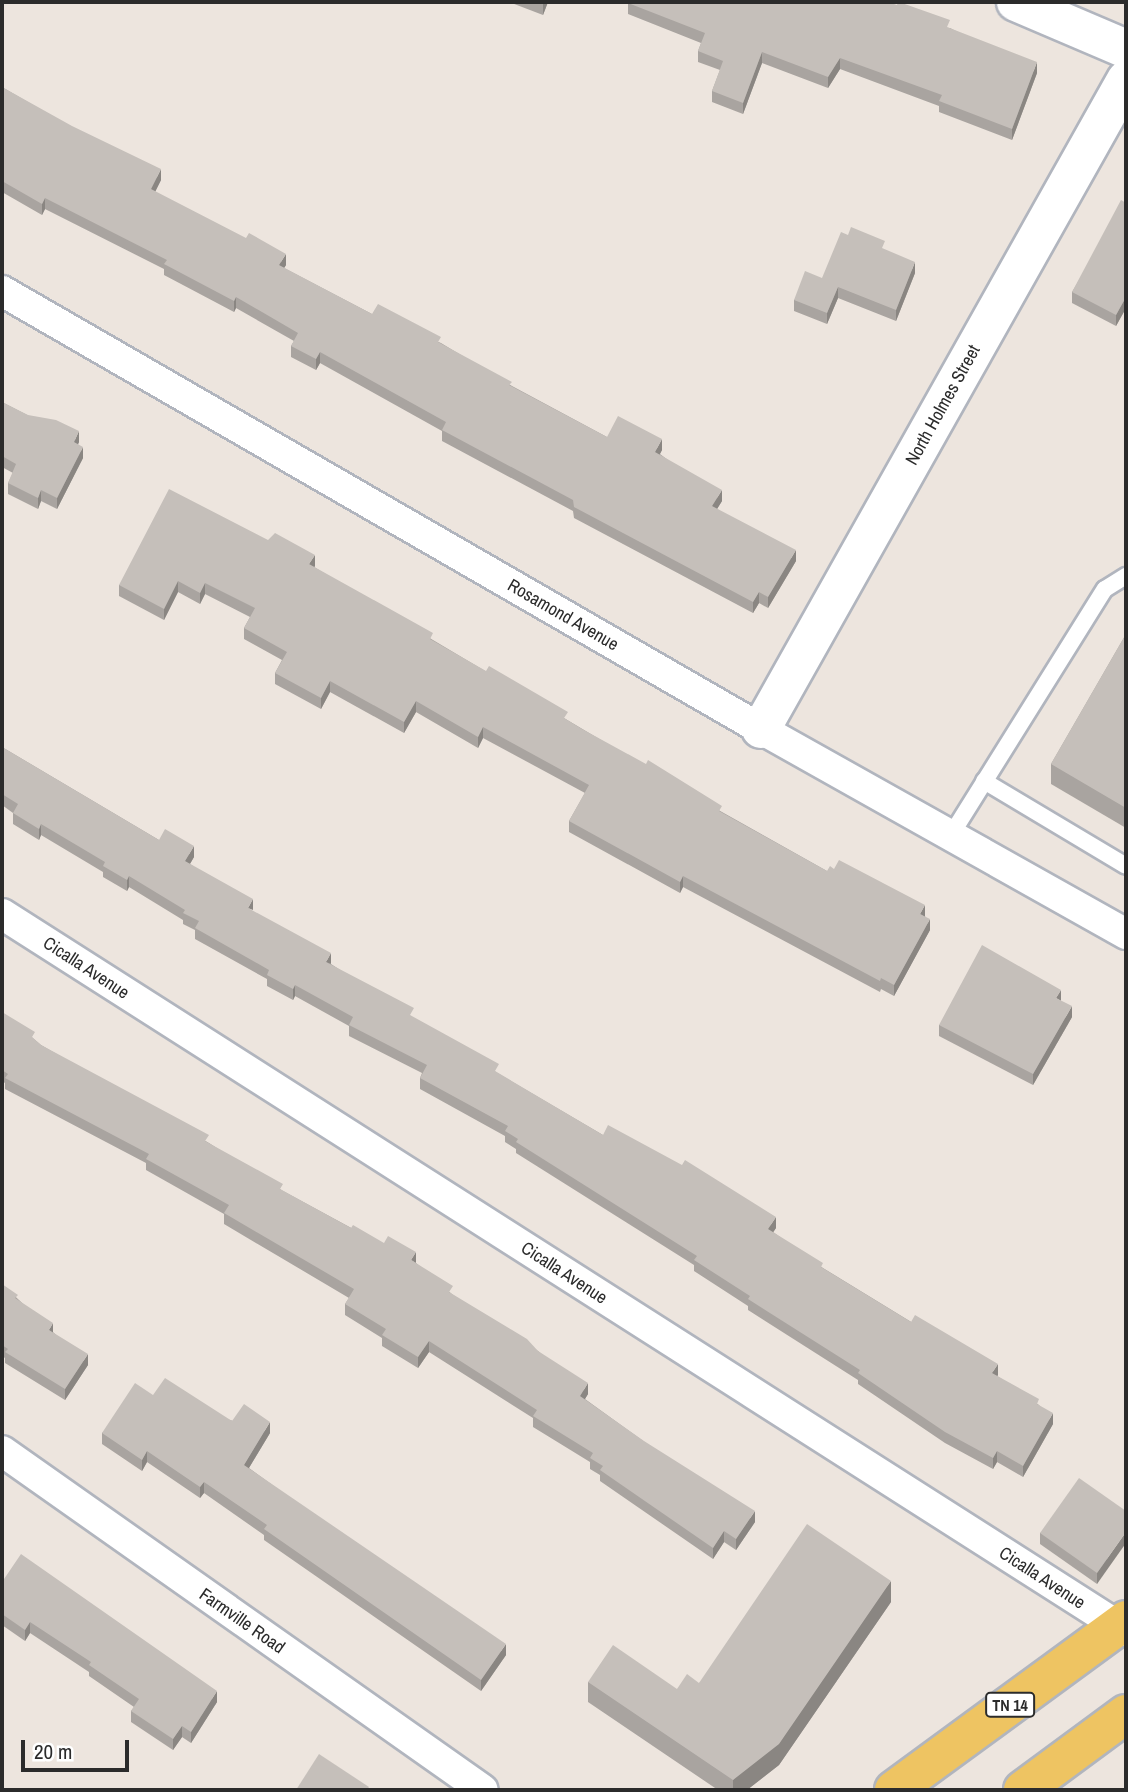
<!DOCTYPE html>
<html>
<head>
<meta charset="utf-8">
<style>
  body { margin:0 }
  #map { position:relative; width:1128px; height:1792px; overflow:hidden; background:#ede5de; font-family:"Archivo Narrow",sans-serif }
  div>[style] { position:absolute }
  .roads { filter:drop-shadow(2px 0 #b1b5be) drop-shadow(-2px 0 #b1b5be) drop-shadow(0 2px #b1b5be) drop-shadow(0 -2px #b1b5be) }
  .service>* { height:16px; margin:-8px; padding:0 8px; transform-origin:8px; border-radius:8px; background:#fff }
  .minor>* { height:30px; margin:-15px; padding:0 15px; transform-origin:15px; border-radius:15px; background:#fff }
  .tertiary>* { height:38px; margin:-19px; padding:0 19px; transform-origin:19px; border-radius:19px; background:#fff }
  .secondary>* { height:38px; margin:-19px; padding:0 19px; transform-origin:19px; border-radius:19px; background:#fff }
  .primary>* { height:38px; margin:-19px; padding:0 19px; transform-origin:19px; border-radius:19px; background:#eec462 }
  .wall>* { inset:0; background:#a9a4a0 }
  .shaded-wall>* { inset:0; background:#8a8682 }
  .building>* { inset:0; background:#c5bfba }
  span { translate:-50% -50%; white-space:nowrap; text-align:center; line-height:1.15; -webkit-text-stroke:5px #fff; paint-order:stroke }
  .shield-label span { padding:2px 5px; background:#fff; border:2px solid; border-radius:5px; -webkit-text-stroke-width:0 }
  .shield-label { font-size:16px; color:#2b2b2b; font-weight:700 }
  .street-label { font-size:18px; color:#2b2b2b }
  .frame { position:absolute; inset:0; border:4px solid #2b2b2b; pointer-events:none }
  .scale { position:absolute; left:21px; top:1740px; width:108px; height:32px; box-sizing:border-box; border:4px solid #2b2b2b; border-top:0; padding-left:9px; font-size:21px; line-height:24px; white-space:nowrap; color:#2b2b2b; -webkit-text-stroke:5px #fff; paint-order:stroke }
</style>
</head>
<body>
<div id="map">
  <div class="roads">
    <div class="service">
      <div style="left:984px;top:781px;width:165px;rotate:30.9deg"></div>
      <div style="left:951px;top:835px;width:290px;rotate:-58deg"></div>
      <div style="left:1105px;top:589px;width:25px;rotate:-32deg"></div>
    </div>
    <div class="minor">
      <div style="left:2px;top:291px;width:876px;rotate:29.99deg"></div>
      <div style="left:761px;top:729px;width:419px;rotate:29.3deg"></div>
      <div style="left:2px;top:914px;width:1333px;rotate:32.53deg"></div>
      <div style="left:2px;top:1451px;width:588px;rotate:35.18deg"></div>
    </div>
    <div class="tertiary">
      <div style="left:761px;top:729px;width:745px;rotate:-60.65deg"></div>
    </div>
    <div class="secondary">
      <div style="left:1016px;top:2px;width:120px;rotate:23.1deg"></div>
    </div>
    <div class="primary">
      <div style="left:894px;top:1790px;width:288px;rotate:-36.2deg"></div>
      <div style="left:1023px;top:1790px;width:128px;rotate:-36.4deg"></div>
    </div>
  </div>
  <div class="wall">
    <div style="clip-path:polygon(509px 2px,548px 2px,543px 15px)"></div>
    <div style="clip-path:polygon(628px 3px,950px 28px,1037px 73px,1012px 140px,939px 112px,939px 106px,840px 69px,828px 88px,762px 63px,743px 114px,712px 102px,712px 91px,720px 70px,698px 62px,698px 51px,701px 43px,628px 14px)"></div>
    <div style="clip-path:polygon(2px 87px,161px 180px,155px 192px,286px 265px,284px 268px,372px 314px,441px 343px,512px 386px,607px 437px,662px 450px,660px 454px,722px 501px,717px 509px,796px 561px,768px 608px,759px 603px,753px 613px,574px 518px,573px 511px,442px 441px,442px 431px,320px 363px,316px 370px,291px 357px,291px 346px,294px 341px,236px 308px,234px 312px,164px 275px,164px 269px,45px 209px,42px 215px,2px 192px)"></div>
    <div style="clip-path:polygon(1126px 203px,1126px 308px,1116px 326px,1072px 303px,1072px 292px)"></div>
    <div style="clip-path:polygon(885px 250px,915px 273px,896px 321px,838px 298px,827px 324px,794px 311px,794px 300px)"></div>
    <div style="clip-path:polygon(2px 402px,79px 442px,78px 444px,83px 458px,57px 509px,41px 501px,38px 509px,8px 494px,8px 483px,13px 473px,2px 467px)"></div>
    <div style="clip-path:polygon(315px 566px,314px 567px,433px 640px,722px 812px,827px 871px,925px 916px,930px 930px,894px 996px,881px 989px,880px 992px,683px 887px,680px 893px,569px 832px,569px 821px,585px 793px,483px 738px,478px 748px,416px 712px,404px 733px,330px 692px,321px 709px,275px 684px,275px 673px,282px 660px,244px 639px,244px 628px,250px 617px,205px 594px,200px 604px,178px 592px,164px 620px,119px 596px,119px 585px)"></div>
    <div style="clip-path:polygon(1126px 634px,1126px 828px,1051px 784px,1051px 764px)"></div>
    <div style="clip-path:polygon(2px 747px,159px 840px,194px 857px,190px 864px,252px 911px,331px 964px,499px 1074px,603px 1135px,776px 1228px,773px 1232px,823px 1268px,998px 1375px,997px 1376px,1039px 1405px,1053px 1424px,1023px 1477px,997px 1462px,993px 1469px,945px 1443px,858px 1384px,858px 1380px,748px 1310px,748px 1306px,694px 1271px,694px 1265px,516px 1153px,516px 1149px,505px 1142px,505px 1136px,420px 1089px,420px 1078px,422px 1073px,349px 1036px,349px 1026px,295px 996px,293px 1000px,267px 986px,267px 979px,195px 939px,195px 930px,183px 924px,183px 920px,129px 887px,127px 891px,103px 877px,103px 872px,41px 835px,39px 840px,13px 824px,13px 813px,2px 805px)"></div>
    <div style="clip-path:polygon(2px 1012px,41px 1045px,209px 1143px,283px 1191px,416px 1263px,453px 1295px,538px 1351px,588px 1394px,585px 1399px,755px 1522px,736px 1550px,724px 1542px,713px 1559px,600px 1481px,600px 1475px,590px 1469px,590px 1462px,533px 1427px,533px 1418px,429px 1352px,418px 1368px,382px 1346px,382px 1338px,345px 1315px,345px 1304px,349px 1298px,224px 1224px,224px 1214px,146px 1170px,146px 1163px,5px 1089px,5px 1083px,2px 1081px)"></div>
    <div style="clip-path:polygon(1072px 1017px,1033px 1085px,939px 1036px,939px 1025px)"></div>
    <div style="clip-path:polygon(2px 1284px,88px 1365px,65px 1400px,5px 1363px,5px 1358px,2px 1356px)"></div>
    <div style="clip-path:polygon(153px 1395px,270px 1433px,249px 1468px,506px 1655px,481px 1691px,264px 1540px,264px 1535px,204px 1493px,200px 1498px,147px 1462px,142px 1471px,102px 1444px,102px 1433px)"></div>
    <div style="clip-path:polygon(1126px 1511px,1097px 1584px,1040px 1544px,1040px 1533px)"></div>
    <div style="clip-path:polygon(2px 1582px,217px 1702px,191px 1743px,182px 1737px,173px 1750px,131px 1722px,131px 1711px,134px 1707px,89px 1676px,89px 1672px,30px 1633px,25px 1641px,2px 1625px)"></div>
    <div style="clip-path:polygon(891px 1602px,779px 1765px,747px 1790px,718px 1790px,588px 1702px,588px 1682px,677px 1689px,699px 1683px)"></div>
  </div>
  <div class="shaded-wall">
    <div style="clip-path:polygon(544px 2px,548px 2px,543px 15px,543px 4px)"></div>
    <div style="clip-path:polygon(762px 52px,762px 63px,743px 114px,743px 103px)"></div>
    <div style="clip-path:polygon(840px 58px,840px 69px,828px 88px,828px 77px)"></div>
    <div style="clip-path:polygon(1037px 62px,1037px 73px,1012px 140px,1012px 129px)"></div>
    <div style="clip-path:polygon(161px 169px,161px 180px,151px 200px,151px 189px)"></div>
    <div style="clip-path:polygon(45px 198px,45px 209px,42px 215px,42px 204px)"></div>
    <div style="clip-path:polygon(286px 254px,286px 265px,279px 276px,279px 265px)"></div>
    <div style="clip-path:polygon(915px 262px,915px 273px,896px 321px,896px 310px)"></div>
    <div style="clip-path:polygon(838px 287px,838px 298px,827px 324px,827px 313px)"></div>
    <div style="clip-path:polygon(236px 297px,236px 308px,234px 312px,234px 301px)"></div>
    <div style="clip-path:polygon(1126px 297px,1126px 308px,1116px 326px,1116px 315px)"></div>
    <div style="clip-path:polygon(320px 352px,320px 363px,316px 370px,316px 359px)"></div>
    <div style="clip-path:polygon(79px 431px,79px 442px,74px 453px,74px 442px)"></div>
    <div style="clip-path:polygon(662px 439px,662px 450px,655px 463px,655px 452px)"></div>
    <div style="clip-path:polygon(83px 447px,83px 458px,57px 509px,57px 498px)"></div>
    <div style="clip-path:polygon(41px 490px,41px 501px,38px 509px,38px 498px)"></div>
    <div style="clip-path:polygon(722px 490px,722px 501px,712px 517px,712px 506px)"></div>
    <div style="clip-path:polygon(796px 550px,796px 561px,768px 608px,768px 597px)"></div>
    <div style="clip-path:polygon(315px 555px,315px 566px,309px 575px,309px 564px)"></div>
    <div style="clip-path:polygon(178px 581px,178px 592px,164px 620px,164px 609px)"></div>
    <div style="clip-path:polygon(205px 583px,205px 594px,200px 604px,200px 593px)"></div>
    <div style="clip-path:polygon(759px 592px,759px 603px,753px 613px,753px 602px)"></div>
    <div style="clip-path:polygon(330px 681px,330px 692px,321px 709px,321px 698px)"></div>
    <div style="clip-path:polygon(416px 701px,416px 712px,404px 733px,404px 722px)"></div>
    <div style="clip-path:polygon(483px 727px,483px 738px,478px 748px,478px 737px)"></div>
    <div style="clip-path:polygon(41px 824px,41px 835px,39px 840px,39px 829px)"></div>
    <div style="clip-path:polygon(194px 846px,194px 857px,185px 872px,185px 861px)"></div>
    <div style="clip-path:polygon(129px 876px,129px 887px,127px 891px,127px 880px)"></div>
    <div style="clip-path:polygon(683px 876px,683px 887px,680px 893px,680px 882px)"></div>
    <div style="clip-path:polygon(253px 899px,253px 910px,248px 908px)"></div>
    <div style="clip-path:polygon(925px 905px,925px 917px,920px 914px)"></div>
    <div style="clip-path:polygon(930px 919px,930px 930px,894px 996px,894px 985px)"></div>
    <div style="clip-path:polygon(331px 953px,331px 964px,326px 962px)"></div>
    <div style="clip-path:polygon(295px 985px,295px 996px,293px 1000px,293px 989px)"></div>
    <div style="clip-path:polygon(1061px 990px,1061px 1001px,1056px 998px)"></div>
    <div style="clip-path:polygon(1072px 1006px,1072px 1017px,1033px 1085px,1033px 1074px)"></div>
    <div style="clip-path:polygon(776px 1217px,776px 1228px,768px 1240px,768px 1229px)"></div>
    <div style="clip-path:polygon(416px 1252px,416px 1263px,411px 1260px)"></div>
    <div style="clip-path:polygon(53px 1323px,53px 1334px,49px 1330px)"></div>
    <div style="clip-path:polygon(429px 1341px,429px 1352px,418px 1368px,418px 1357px)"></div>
    <div style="clip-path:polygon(88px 1354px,88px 1365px,65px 1400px,65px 1389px)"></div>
    <div style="clip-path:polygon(998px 1364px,998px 1375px,992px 1384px,992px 1373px)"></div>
    <div style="clip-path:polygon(588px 1383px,588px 1394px,580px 1407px,580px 1396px)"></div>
    <div style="clip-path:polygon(1053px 1413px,1053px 1424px,1023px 1477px,1023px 1466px)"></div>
    <div style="clip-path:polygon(270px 1422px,270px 1433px,244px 1476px,244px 1465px)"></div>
    <div style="clip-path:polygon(147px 1451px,147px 1462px,142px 1471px,142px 1460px)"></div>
    <div style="clip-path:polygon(997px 1451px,997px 1462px,993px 1469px,993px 1458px)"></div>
    <div style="clip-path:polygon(204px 1482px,204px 1493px,200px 1498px,200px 1487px)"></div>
    <div style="clip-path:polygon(755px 1511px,755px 1522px,736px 1550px,736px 1539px)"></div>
    <div style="clip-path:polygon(724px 1531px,724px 1542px,713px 1559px,713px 1548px)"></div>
    <div style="clip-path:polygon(1126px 1532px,1126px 1543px,1097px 1584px,1097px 1573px)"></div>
    <div style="clip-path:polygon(891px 1581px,891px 1602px,779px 1765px,747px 1790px,733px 1790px,733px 1780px)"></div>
    <div style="clip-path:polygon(30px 1622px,30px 1633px,25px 1641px,25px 1630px)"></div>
    <div style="clip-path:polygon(506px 1644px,506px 1655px,481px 1691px,481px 1680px)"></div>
    <div style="clip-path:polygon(217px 1691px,217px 1702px,191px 1743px,191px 1732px)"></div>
    <div style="clip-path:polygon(182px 1726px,182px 1737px,173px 1750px,173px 1739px)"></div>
  </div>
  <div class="building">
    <div style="clip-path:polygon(628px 2px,888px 2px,897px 5px,898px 2px,899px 2px,950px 20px,947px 27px,1037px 62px,1012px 129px,939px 101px,942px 95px,840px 58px,828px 77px,762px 52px,743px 103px,712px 91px,723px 61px,698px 51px,705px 33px,628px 3px)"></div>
    <div style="clip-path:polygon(2px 87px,72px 126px,161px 169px,151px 189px,246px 238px,249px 233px,286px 254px,279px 265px,372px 314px,378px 304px,441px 337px,438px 342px,512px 382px,509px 385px,607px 437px,618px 416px,662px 439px,655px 452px,722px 490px,712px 506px,796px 550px,768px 597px,759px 592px,753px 602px,574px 507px,573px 500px,442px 430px,446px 422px,320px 352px,316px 359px,291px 346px,298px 333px,236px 297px,234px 301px,164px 264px,167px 260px,45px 198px,42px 204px,2px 181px)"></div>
    <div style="clip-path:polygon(1121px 200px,1126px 203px,1126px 297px,1116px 315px,1072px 292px)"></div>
    <div style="clip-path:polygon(851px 227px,885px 241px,882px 248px,915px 262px,896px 310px,838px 287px,827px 313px,794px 300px,805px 271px,822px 278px,841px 232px,848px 235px)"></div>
    <div style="clip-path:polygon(2px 402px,28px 415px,56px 420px,79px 431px,74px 442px,83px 447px,57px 498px,41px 490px,38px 498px,8px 483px,16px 464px,2px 456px)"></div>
    <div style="clip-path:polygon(169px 489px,268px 540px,275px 533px,315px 555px,309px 564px,433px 633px,430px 639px,486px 671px,489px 666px,568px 712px,564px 718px,582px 729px,646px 764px,648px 760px,722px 806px,719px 811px,827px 871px,830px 866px,834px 869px,839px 860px,925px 905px,920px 914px,930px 919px,894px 985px,881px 978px,880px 981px,683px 876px,680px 882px,569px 821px,589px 785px,483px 727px,478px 737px,416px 701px,404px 722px,330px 681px,321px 698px,275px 673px,287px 652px,244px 628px,255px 608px,205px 583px,200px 593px,178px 581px,164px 609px,119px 585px)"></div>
    <div style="clip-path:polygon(1126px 634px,1126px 808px,1051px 764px)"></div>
    <div style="clip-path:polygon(2px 747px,159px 840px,165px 829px,194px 846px,185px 861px,253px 899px,248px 908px,331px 953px,326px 962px,414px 1008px,410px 1015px,499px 1064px,495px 1071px,603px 1135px,608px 1125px,682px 1165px,685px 1160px,776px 1217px,768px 1229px,823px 1263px,821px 1267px,911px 1322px,915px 1315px,998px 1364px,992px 1373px,1039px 1399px,1037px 1404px,1053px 1413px,1023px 1466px,997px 1451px,993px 1458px,945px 1432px,858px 1373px,860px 1370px,748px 1299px,750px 1296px,694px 1260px,697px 1256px,516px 1142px,518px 1139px,505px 1131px,508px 1126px,420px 1078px,427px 1065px,349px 1025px,353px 1017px,295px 985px,293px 989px,267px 975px,269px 970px,195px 928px,199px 921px,183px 913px,185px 910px,129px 876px,127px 880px,103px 866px,105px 862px,41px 824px,39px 829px,13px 813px,18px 804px,2px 794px)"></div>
    <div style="clip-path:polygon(982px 945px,1061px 990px,1056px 998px,1072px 1006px,1033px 1074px,939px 1025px)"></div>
    <div style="clip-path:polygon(2px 1012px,35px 1032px,32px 1037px,41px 1045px,209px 1135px,205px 1141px,283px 1184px,280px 1189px,351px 1228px,353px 1225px,384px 1243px,388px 1236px,416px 1252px,411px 1260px,453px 1286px,449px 1292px,527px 1339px,538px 1351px,588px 1383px,580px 1396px,644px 1441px,755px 1511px,736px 1539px,724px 1531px,713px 1548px,600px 1470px,603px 1466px,590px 1458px,593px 1453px,533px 1416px,537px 1410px,429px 1341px,418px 1357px,382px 1335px,386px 1329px,345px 1304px,354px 1289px,224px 1213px,229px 1205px,146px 1159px,149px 1154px,5px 1078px,8px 1074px,2px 1070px)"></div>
    <div style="clip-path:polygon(2px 1284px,18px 1295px,15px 1298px,53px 1323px,49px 1330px,88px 1354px,65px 1389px,5px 1352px,8px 1349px,2px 1345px)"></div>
    <div style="clip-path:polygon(165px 1378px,232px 1421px,244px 1404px,270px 1422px,244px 1465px,506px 1644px,481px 1680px,264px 1529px,267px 1525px,204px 1482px,200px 1487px,147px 1451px,142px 1460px,102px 1433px,135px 1383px,153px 1395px)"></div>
    <div style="clip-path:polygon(1079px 1478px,1126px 1511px,1126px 1532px,1097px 1573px,1040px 1533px)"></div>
    <div style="clip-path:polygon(807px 1524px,891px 1581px,779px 1744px,733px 1780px,588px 1682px,613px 1645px,677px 1689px,687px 1674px,699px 1683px)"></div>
    <div style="clip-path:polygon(21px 1554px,217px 1691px,191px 1732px,182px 1726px,173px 1739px,131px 1711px,139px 1699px,89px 1665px,91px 1662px,30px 1622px,25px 1630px,2px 1614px,2px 1582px)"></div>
    <div style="clip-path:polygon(319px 1754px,369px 1787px,367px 1790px,296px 1790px)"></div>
  </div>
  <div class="shield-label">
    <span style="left:1010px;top:1705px">TN 14</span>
  </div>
  <div class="street-label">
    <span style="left:943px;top:405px;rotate:-61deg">North Holmes Street</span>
    <span style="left:563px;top:615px;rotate:30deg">Rosamond Avenue</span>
    <span style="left:86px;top:968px;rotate:33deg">Cicalla Avenue</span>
    <span style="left:564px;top:1273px;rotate:33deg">Cicalla Avenue</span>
    <span style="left:1042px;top:1578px;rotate:33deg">Cicalla Avenue</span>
    <span style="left:242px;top:1621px;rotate:35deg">Farmville Road</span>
  </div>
  <div class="frame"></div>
  <div class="scale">20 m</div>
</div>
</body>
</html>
